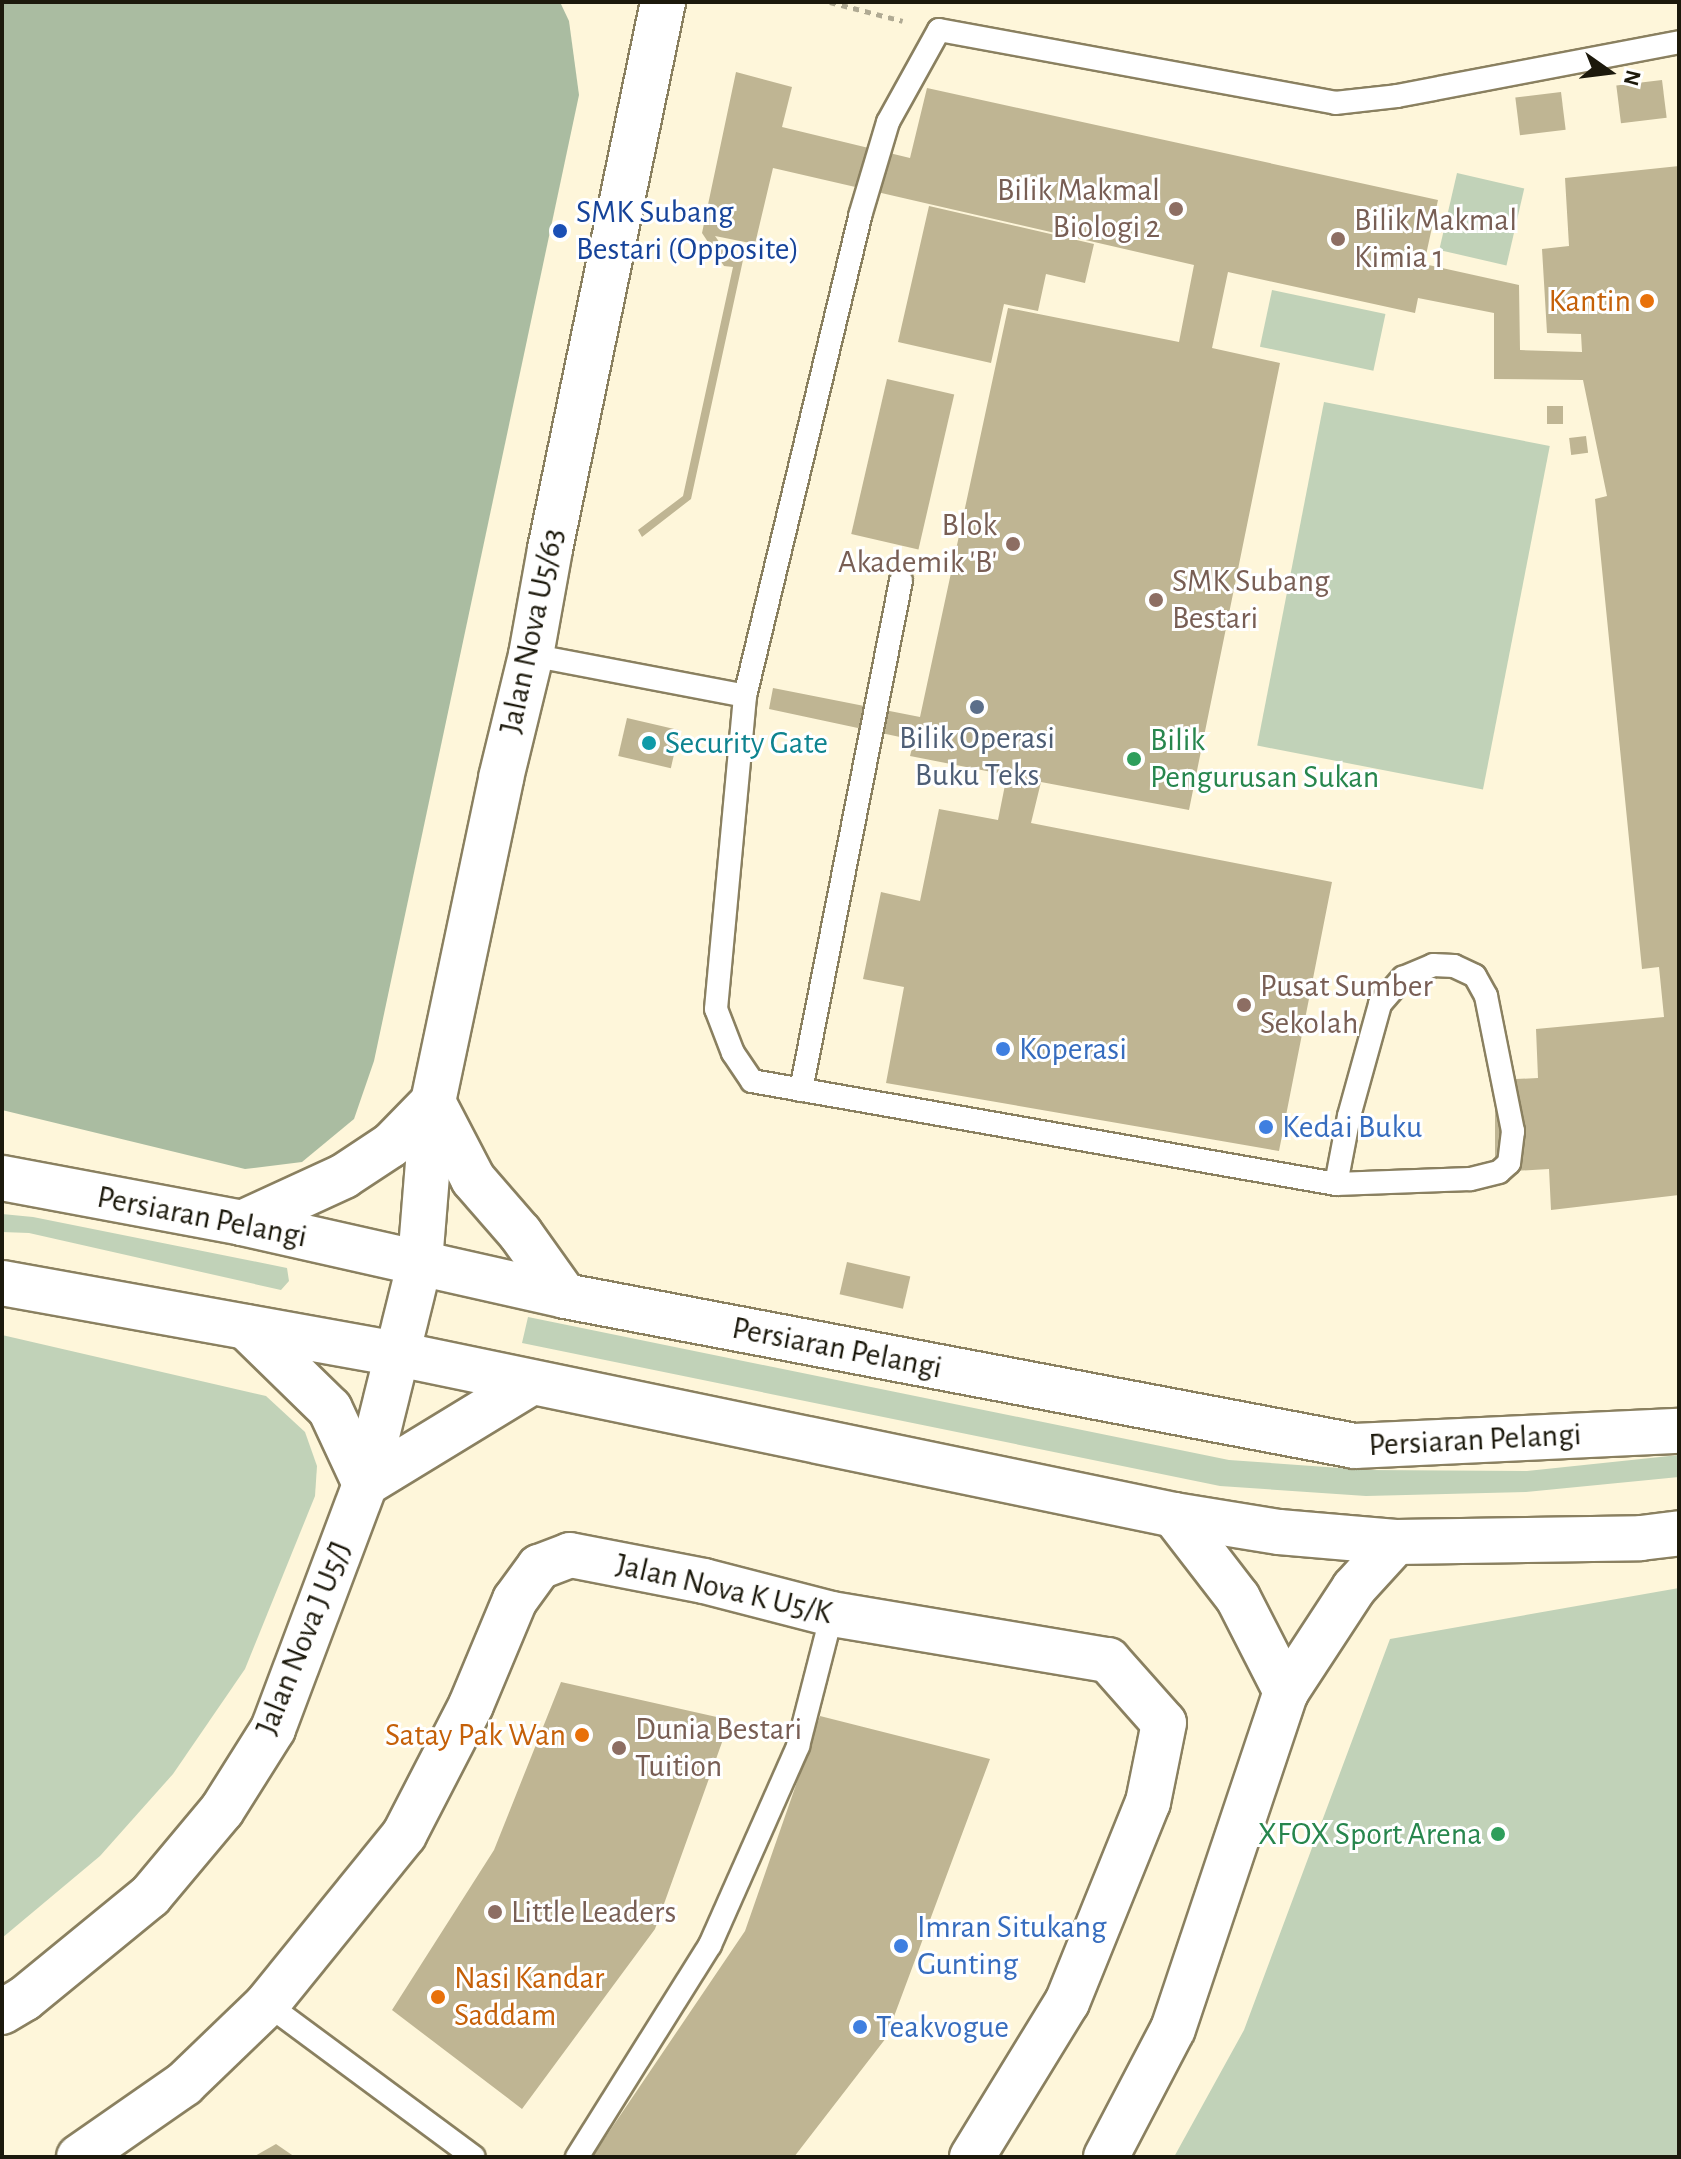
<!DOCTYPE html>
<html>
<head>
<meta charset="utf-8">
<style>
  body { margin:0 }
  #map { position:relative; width:1681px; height:2159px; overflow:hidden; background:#fef6da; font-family:"Alegreya Sans",sans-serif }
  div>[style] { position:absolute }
  .green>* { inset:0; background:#c1d2b8; transform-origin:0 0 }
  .forest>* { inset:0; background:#aabca1 }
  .building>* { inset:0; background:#bfb593; transform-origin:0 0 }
  .path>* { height:5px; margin-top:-2.5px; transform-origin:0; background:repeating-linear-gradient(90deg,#b0aa93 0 6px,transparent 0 12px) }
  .roads { filter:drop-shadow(2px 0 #8a8060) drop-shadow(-2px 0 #8a8060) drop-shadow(0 2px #8a8060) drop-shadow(0 -2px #8a8060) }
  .service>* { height:22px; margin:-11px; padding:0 11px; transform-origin:11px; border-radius:11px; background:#fff }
  .minor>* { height:44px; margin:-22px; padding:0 22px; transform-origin:22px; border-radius:22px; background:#fff }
  .tertiary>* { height:44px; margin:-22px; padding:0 22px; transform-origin:22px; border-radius:22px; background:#fff }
  .dots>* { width:22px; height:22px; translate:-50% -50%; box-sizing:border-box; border:4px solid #fff; border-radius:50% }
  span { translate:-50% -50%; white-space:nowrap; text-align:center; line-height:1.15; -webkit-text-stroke:6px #fff; paint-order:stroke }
  .education-label { font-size:32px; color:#785e54 }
  .right { translate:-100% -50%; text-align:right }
  .left { translate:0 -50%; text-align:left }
  .transit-label { font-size:32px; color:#164399 }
  .food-label { font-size:32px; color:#c56008 }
  .street-label { font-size:32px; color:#1c190c }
  .service-label { font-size:32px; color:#4e5e75 }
  .leisure-label { font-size:32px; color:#27864d }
  .culture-label { font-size:32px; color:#0d838f }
  .shop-label { font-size:32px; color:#366cbe }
  .frame { position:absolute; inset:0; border:4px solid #1c190c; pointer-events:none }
  .north { position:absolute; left:1569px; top:32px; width:80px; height:80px; -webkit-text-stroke:6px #fff; paint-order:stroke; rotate:104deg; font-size:22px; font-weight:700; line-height:32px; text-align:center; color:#1c190c }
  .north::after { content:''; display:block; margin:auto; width:28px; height:36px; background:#1c190c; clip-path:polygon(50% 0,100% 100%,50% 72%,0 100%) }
</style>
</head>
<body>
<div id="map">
  <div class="green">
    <div style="left:1457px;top:173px;width:69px;height:79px;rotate:13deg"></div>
    <div style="left:1272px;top:290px;width:116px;height:58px;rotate:12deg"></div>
    <div style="left:1324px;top:402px;width:230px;height:350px;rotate:11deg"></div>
    <div style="clip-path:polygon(2px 1214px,33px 1217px,287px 1268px,289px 1281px,281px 1290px,29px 1233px,2px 1232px)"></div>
    <div style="clip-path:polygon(528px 1317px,1229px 1460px,1368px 1470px,1527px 1471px,1679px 1455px,1679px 1477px,1526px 1492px,1366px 1496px,1220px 1486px,522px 1343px)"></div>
    <div style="clip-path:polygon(2px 1335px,266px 1396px,305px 1432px,317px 1466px,315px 1496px,245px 1669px,173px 1774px,100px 1856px,2px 1938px)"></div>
    <div style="clip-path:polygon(1679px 1588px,1679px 2157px,1174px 2157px,1244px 2030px,1390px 1639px)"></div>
  </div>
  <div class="forest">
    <div style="clip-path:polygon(2px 2px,560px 2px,569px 21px,579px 95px,374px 1061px,354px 1119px,302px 1162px,245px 1169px,2px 1110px)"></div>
  </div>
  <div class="building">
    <div style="clip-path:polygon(736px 72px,792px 87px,782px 127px,910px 158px,927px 88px,1438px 200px,1424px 264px,1519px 285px,1520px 350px,1582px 352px,1581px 334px,1547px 333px,1542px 249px,1569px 246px,1565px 178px,1679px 166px,1679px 1195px,1551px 1210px,1549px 1169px,1495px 1172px,1495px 1080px,1538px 1078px,1536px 1029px,1664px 1017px,1659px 967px,1642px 969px,1595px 499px,1607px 496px,1583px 380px,1494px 379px,1494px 313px,1418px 298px,1415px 313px,1228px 272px,1212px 348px,1280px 363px,1189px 810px,1041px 782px,1031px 823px,1332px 882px,1279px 1151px,886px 1083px,904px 987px,863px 979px,881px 892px,920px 901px,939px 809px,998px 820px,1007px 775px,910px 756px,914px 740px,769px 709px,773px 688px,920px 717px,1008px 308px,1179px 342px,1194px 265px,773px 168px,755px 244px,715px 236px,729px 256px,743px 260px,691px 499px,642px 537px,638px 530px,683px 496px,733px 267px,724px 266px,702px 233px)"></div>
    <div style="left:1662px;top:80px;width:38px;height:46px;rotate:83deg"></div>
    <div style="left:1561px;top:92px;width:38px;height:46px;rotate:83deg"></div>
    <div style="clip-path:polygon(929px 206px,1094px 244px,1085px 283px,1046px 274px,1038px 311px,1004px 304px,991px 363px,898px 342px)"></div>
    <div style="left:887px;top:379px;width:69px;height:159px;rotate:13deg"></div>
    <div style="left:1547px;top:406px;width:16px;height:18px"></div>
    <div style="left:1586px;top:436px;width:17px;height:17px;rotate:83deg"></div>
    <div style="left:627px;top:718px;width:54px;height:39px;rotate:13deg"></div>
    <div style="left:847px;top:1262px;width:65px;height:33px;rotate:13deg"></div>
    <div style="clip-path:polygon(561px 1682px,730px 1720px,655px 1929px,522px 2109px,392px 2010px,494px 1850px)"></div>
    <div style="clip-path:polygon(820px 1716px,990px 1759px,886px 2038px,794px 2157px,592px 2157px,745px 1931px)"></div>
    <div style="clip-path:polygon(276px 2144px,295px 2157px,253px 2157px)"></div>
  </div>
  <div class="path">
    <div style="left:830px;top:2px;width:75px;rotate:14.6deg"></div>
  </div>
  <div class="roads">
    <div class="service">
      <div style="left:531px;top:655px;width:218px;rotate:10.8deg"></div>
      <div style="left:801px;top:1090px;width:519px;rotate:-78.89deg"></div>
      <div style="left:1336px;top:1184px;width:69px;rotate:-79.2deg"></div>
      <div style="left:1349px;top:1116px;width:116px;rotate:-74.5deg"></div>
      <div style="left:1380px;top:1004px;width:35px;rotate:-49deg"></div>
      <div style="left:1403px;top:978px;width:33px;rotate:-23deg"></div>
      <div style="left:1433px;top:965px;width:21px;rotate:3deg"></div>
      <div style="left:1454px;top:966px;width:23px;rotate:25deg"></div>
      <div style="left:1475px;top:976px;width:23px;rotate:61deg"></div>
      <div style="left:1486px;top:996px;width:138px;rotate:78.7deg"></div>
      <div style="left:1513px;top:1131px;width:32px;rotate:97deg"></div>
      <div style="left:1509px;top:1163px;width:13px;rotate:138deg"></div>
      <div style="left:1499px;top:1172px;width:30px;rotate:166deg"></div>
      <div style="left:1470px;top:1179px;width:134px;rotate:177.9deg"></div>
      <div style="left:1336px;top:1184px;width:593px;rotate:-170deg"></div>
      <div style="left:752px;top:1081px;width:34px;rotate:-124deg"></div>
      <div style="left:733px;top:1053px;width:47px;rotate:-111.1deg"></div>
      <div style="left:716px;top:1009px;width:314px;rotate:-84.7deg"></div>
      <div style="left:745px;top:696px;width:494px;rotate:-76.5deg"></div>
      <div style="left:860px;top:216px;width:98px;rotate:-73.4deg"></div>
      <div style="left:888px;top:122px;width:105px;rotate:-61deg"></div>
      <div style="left:939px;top:30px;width:403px;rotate:10.4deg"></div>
      <div style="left:1335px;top:103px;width:62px;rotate:-6.4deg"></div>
      <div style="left:1397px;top:96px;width:287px;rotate:-10.8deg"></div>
      <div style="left:267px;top:2004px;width:257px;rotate:36.5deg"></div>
      <div style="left:577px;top:2157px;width:250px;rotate:-57.9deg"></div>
      <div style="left:710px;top:1945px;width:218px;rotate:-66.1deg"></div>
      <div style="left:798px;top:1746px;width:136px;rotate:-75.6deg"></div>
    </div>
    <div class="minor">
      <div style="left:1174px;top:1515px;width:105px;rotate:52.4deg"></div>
      <div style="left:1238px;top:1598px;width:106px;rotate:62.9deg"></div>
      <div style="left:2px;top:2012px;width:26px;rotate:-31deg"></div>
      <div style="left:24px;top:1999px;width:163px;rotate:-39.3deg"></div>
      <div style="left:150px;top:1896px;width:112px;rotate:-50.1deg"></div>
      <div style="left:222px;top:1810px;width:96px;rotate:-57.8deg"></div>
      <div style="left:273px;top:1729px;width:262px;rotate:-69.4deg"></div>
      <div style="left:365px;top:1484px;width:229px;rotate:-76.1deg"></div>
      <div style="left:79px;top:2157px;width:128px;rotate:-34.8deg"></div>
      <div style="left:184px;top:2084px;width:115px;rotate:-43.9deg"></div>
      <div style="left:267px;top:2004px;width:218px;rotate:-51deg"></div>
      <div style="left:404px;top:1835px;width:146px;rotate:-62.7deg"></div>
      <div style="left:471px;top:1705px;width:114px;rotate:-67.3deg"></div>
      <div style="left:515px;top:1600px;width:41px;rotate:-54deg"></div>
      <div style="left:539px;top:1567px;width:33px;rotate:-21deg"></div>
      <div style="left:570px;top:1555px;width:136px;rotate:11deg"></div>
      <div style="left:704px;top:1581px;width:132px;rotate:14.5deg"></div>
      <div style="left:832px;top:1614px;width:280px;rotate:9.5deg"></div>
      <div style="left:1108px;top:1660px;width:84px;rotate:48.4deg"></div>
      <div style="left:1164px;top:1723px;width:81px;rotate:101.4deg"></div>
      <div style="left:1148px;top:1802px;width:216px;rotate:112deg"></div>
      <div style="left:1067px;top:2002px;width:182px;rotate:121.5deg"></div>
      <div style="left:1106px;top:2157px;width:144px;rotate:-62.4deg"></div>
      <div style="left:1173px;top:2029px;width:355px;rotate:-71.5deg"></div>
      <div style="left:1286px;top:1692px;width:124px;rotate:-56.8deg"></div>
      <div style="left:1354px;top:1588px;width:62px;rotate:-47.6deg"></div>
    </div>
    <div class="tertiary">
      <div style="left:433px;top:1102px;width:87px;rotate:62.5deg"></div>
      <div style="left:473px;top:1179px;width:72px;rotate:49deg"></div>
      <div style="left:520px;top:1233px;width:77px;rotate:54.5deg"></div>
      <div style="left:2px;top:1178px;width:244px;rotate:10.6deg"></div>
      <div style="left:242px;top:1223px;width:331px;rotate:12.7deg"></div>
      <div style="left:565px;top:1296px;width:804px;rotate:10.75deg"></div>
      <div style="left:1355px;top:1446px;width:324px;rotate:-2.7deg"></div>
      <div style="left:242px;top:1223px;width:112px;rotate:-24.7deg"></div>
      <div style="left:344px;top:1176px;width:56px;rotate:-33.4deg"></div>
      <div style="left:391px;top:1145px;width:60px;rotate:-45.7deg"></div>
      <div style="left:420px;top:1262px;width:161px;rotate:-85.4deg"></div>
      <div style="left:433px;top:1102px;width:331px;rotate:-78.1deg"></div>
      <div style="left:501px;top:778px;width:127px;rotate:-76.3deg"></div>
      <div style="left:531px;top:655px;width:108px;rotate:-79.8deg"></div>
      <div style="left:550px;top:549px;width:559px;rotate:-78.33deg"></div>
      <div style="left:2px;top:1283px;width:402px;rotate:10.2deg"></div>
      <div style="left:398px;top:1354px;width:793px;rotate:11.72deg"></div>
      <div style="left:1174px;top:1515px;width:106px;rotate:9.2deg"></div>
      <div style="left:1279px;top:1532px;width:117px;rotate:4.9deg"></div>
      <div style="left:1396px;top:1542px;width:245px;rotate:-0.9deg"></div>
      <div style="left:1641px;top:1538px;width:38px;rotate:-7deg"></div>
      <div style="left:246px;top:1327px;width:117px;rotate:44.3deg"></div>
      <div style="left:330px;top:1409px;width:83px;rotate:65deg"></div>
      <div style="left:365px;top:1484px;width:192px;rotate:-31.4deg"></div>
    </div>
  </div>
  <div class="dots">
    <div style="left:1176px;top:209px;background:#8d6e63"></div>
    <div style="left:560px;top:231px;background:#1a4fb4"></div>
    <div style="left:1338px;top:239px;background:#8d6e63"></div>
    <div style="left:1647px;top:301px;background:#e8710a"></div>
    <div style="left:1013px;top:544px;background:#8d6e63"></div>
    <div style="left:1156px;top:600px;background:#8d6e63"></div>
    <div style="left:977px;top:707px;background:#5c6f8a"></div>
    <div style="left:649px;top:743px;background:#0f9aa8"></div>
    <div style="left:1134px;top:759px;background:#2e9e5b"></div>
    <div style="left:1244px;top:1005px;background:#8d6e63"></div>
    <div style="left:1003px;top:1049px;background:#3f7fe0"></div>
    <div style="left:1266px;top:1127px;background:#3f7fe0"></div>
    <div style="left:582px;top:1735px;background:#e8710a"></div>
    <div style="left:619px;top:1748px;background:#8d6e63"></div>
    <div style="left:1498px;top:1834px;background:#2e9e5b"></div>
    <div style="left:495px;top:1912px;background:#8d6e63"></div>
    <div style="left:901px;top:1946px;background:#3f7fe0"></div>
    <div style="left:438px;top:1997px;background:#e8710a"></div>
    <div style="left:860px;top:2027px;background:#3f7fe0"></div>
  </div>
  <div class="education-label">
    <span class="right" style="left:1160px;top:209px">Bilik Makmal<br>Biologi 2</span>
    <span class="left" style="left:1354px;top:239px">Bilik Makmal<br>Kimia 1</span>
    <span class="right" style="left:997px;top:544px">Blok<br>Akademik 'B'</span>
    <span class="left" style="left:1172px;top:600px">SMK Subang<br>Bestari</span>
    <span class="left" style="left:1260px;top:1005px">Pusat Sumber<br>Sekolah</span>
    <span class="left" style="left:635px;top:1748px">Dunia Bestari<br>Tuition</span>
    <span class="left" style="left:511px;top:1912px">Little Leaders</span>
  </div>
  <div class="transit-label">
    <span class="left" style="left:576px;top:231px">SMK Subang<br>Bestari (Opposite)</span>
  </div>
  <div class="food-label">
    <span class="right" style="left:1631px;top:301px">Kantin</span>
    <span class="right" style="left:566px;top:1735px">Satay Pak Wan</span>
    <span class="left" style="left:454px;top:1997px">Nasi Kandar<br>Saddam</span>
  </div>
  <div class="street-label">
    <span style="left:532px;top:631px;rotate:-78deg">Jalan Nova U5/63</span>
    <span style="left:202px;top:1217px;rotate:11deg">Persiaran Pelangi</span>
    <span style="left:837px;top:1348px;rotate:11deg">Persiaran Pelangi</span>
    <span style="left:1475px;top:1440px;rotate:-3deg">Persiaran Pelangi</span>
    <span style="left:724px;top:1589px;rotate:13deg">Jalan Nova K U5/K</span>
    <span style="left:304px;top:1638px;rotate:-68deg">Jalan Nova J U5/J</span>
  </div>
  <div class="service-label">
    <span style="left:977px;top:757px">Bilik Operasi<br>Buku Teks</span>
  </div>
  <div class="leisure-label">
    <span class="left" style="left:1150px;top:759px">Bilik<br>Pengurusan Sukan</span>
    <span class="right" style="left:1482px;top:1834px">XFOX Sport Arena</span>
  </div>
  <div class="culture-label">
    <span class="left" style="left:665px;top:743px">Security Gate</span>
  </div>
  <div class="shop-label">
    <span class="left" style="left:1019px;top:1049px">Koperasi</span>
    <span class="left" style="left:1282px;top:1127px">Kedai Buku</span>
    <span class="left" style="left:917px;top:1946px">Imran Situkang<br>Gunting</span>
    <span class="left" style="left:876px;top:2027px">Teakvogue</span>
  </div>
  <div class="frame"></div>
  <div class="north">N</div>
</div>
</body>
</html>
